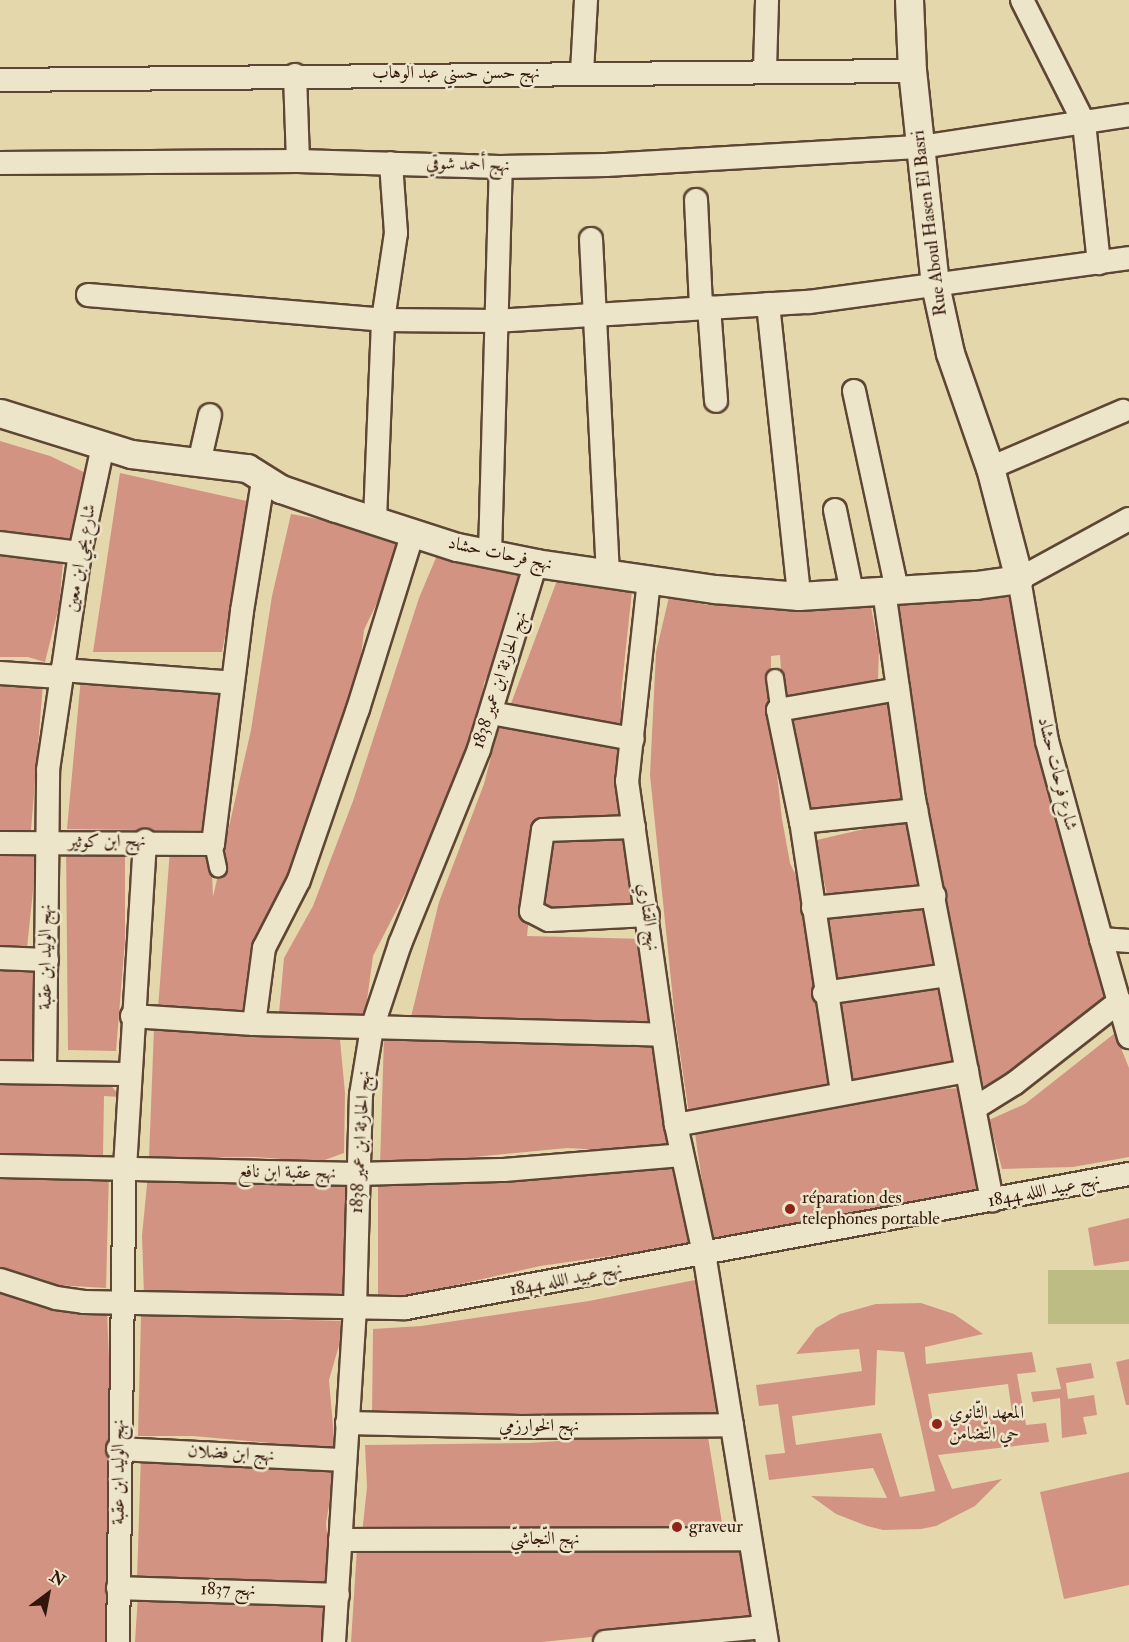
<!DOCTYPE html>
<html>
<head>
<meta charset="utf-8">
<style>
  body { margin:0 }
  #map { position:relative; width:1129px; height:1642px; overflow:hidden; background:#e4d7ac; font-family:"IM FELL Double Pica",Amiri,serif }
  div>[style] { position:absolute }
  .green>* { inset:0; background:#bcbc84; transform-origin:0 0 }
  .building>* { inset:0; background:#d39382; transform-origin:0 0 }
  .roads { filter:drop-shadow(2px 0 #5e4634) drop-shadow(-2px 0 #5e4634) drop-shadow(0 2px #5e4634) drop-shadow(0 -2px #5e4634) }
  .pedestrian>* { height:16px; margin:-8px; padding:0 8px; transform-origin:8px; border-radius:8px; background:#ede5c9 }
  .minor>* { height:22px; margin:-11px; padding:0 11px; transform-origin:11px; border-radius:11px; background:#ede5c9 }
  .tertiary>* { height:27px; margin:-13.5px; padding:0 13.5px; transform-origin:13.5px; border-radius:13.5px; background:#ede5c9 }
  .dots>* { width:16px; height:16px; translate:-50% -50%; box-sizing:border-box; border:3px solid #ede5c9; border-radius:50% }
  span { translate:-50% -50%; white-space:nowrap; text-align:center; line-height:1.15; -webkit-text-stroke:5px #ede5c9; paint-order:stroke }
  .street-label { font-size:18px; color:#32160c }
  .poi-label { font-size:18px; color:#32160c }
  .left { translate:0 -50%; text-align:left }
  .north { position:absolute; left:18px; top:1564px; width:60px; height:60px; -webkit-text-stroke:4px #ede5c9; paint-order:stroke; rotate:32deg; font-size:16px; font-weight:700; line-height:24px; text-align:center; color:#32160c }
  .north::after { content:''; display:block; margin:auto; width:21px; height:27px; background:#32160c; clip-path:polygon(50% 0,100% 100%,50% 72%,0 100%) }
</style>
</head>
<body>
<div id="map">
  <div class="green">
    <div style="left:1129px;top:1270px;width:54px;height:81px;rotate:90deg"></div>
  </div>
  <div class="building">
    <div style="clip-path:polygon(0 441px,50px 456px,86px 473px,70px 540px,0 535px)"></div>
    <div style="clip-path:polygon(120px 473px,251px 502px,222px 652px,93px 652px)"></div>
    <div style="clip-path:polygon(291px 514px,387px 532px,407px 540px,364px 630px,359px 674px,348px 711px,333px 742px,291px 873px,255px 951px,243px 1010px,158px 1009px,170px 849px,211px 849px,213px 897px,251px 730px,272px 596px)"></div>
    <div style="clip-path:polygon(440px 548px,522px 576px,511px 628px,484px 683px,475px 735px,430px 845px,373px 956px,365px 1015px,336px 1018px,279px 1013px,284px 958px,313px 906px,353px 801px,419px 598px)"></div>
    <div style="clip-path:polygon(0 554px,63px 563px,59px 606px,45px 662px,28px 657px,0 657px)"></div>
    <div style="clip-path:polygon(559px 575px,632px 591px,621px 694px,622px 729px,509px 709px)"></div>
    <div style="clip-path:polygon(983px 596px,1014px 596px,1040px 756px,1054px 818px,1092px 942px,1105px 1003px,1044px 1055px,984px 1089px,917px 778px,894px 606px)"></div>
    <div style="clip-path:polygon(669px 597px,707px 605px,871px 607px,879px 649px,878px 679px,783px 701px,780px 655px,771px 656px,771px 720px,782px 819px,790px 863px,807px 900px,833px 1088px,689px 1114px,675px 1019px,650px 775px,656px 652px)"></div>
    <div style="clip-path:polygon(81px 677px,224px 690px,212px 763px,206px 831px,67px 829px)"></div>
    <div style="clip-path:polygon(0 678px,43px 684px,31px 830px,0 834px)"></div>
    <div style="left:895px;top:699px;width:107px;height:106px;rotate:81deg"></div>
    <div style="clip-path:polygon(500px 722px,618px 745px,618px 778px,627px 817px,596px 820px,557px 817px,539px 821px,527px 936px,646px 939px,657px 1025px,410px 1021px,439px 902px,484px 784px)"></div>
    <div style="left:912px;top:818px;width:76px;height:100px;rotate:77deg"></div>
    <div style="clip-path:polygon(549px 834px,629px 834px,639px 911px,543px 916px)"></div>
    <div style="clip-path:polygon(66px 846px,125px 851px,125px 940px,116px 1051px,68px 1050px)"></div>
    <div style="left:0;top:851px;width:37px;height:103px;rotate:6deg"></div>
    <div style="left:932px;top:901px;width:69px;height:109px;rotate:84deg"></div>
    <div style="clip-path:polygon(0 968px,38px 972px,31px 1063px,0 1065px)"></div>
    <div style="clip-path:polygon(938px 984px,956px 1039px,957px 1064px,848px 1087px,834px 1001px)"></div>
    <div style="clip-path:polygon(154px 1028px,339px 1029px,345px 1093px,344px 1153px,319px 1162px,256px 1157px,149px 1158px)"></div>
    <div style="clip-path:polygon(1115px 1033px,1129px 1068px,1129px 1157px,1073px 1167px,1002px 1169px,989px 1120px,1025px 1104px)"></div>
    <div style="clip-path:polygon(384px 1037px,663px 1047px,677px 1143px,639px 1152px,567px 1148px,380px 1166px)"></div>
    <div style="clip-path:polygon(0 1081px,110px 1084px,120px 1097px,104px 1096px,103px 1157px,0 1157px)"></div>
    <div style="clip-path:polygon(964px 1088px,986px 1197px,712px 1249px,694px 1127px,893px 1091px)"></div>
    <div style="clip-path:polygon(676px 1163px,695px 1244px,540px 1266px,378px 1303px,378px 1186px,519px 1179px)"></div>
    <div style="clip-path:polygon(0 1170px,109px 1172px,106px 1288px,55px 1285px,0 1267px)"></div>
    <div style="clip-path:polygon(148px 1174px,349px 1178px,349px 1296px,144px 1295px,142px 1236px)"></div>
    <div style="clip-path:polygon(1129px 1218px,1129px 1261px,1094px 1266px,1088px 1228px)"></div>
    <div style="clip-path:polygon(705px 1278px,723px 1416px,463px 1422px,372px 1415px,373px 1329px,421px 1326px,589px 1301px)"></div>
    <div style="clip-path:polygon(0 1292px,59px 1310px,107px 1311px,111px 1407px,108px 1488px,112px 1530px,110px 1642px,0 1642px)"></div>
    <div style="clip-path:polygon(evenodd,921px 1303px,954px 1314px,983px 1334px,925px 1347px,926px 1364px,1032px 1352px,1036px 1372px,1017px 1374px,1026px 1425px,1046px 1423px,1049px 1442px,938px 1455px,952px 1489px,1002px 1479px,975px 1506px,936px 1526px,921px 1529px,883px 1530px,867px 1526px,836px 1514px,811px 1496px,887px 1498px,873px 1468px,769px 1480px,765px 1455px,785px 1453px,778px 1404px,759px 1406px,756px 1385px,862px 1371px,859px 1349px,796px 1354px,816px 1328px,840px 1314px,876px 1304px,921px 1303px,877px 1350px,904px 1352px,935px 1491px,900px 1497px,881px 1433px,796px 1445px,792px 1416px,875px 1405px,877px 1350px,921px 1303px,1008px 1384px,1012px 1413px,933px 1422px,928px 1394px,1008px 1384px)"></div>
    <div style="clip-path:polygon(141px 1316px,346px 1321px,329px 1380px,335px 1449px,193px 1436px,138px 1436px)"></div>
    <div style="clip-path:polygon(1129px 1359px,1129px 1405px,1126px 1405px,1116px 1362px)"></div>
    <div style="clip-path:polygon(1091px 1363px,1094px 1378px,1066px 1383px,1068px 1399px,1094px 1395px,1097px 1415px,1083px 1417px,1087px 1434px,1062px 1438px,1060px 1398px,1033px 1402px,1031px 1392px,1061px 1389px,1056px 1368px)"></div>
    <div style="clip-path:polygon(635px 1436px,708px 1437px,723px 1529px,362px 1534px,367px 1487px,365px 1445px,529px 1443px)"></div>
    <div style="clip-path:polygon(141px 1455px,336px 1464px,326px 1523px,332px 1587px,137px 1579px)"></div>
    <div style="clip-path:polygon(1129px 1472px,1129px 1585px,1064px 1599px,1040px 1492px)"></div>
    <div style="clip-path:polygon(744px 1544px,754px 1626px,669px 1629px,542px 1642px,351px 1642px,357px 1548px,511px 1553px)"></div>
    <div style="clip-path:polygon(138px 1595px,327px 1601px,324px 1642px,135px 1642px)"></div>
  </div>
  <div class="roads">
    <div class="pedestrian">
      <div style="left:775px;top:678px;width:30px;rotate:82deg"></div>
      <div style="left:213px;top:844px;width:25px;rotate:78deg"></div>
    </div>
    <div class="minor">
      <div style="left:1022px;top:0;width:138px;rotate:63.2deg"></div>
      <div style="left:1084px;top:123px;width:141px;rotate:83.9deg"></div>
      <div style="left:765px;top:69px;width:69px;rotate:-88.3deg"></div>
      <div style="left:582px;top:72px;width:72px;rotate:-86.8deg"></div>
      <div style="left:295px;top:75px;width:86px;rotate:88deg"></div>
      <div style="left:0;top:80px;width:912px;rotate:-0.57deg"></div>
      <div style="left:0;top:163px;width:298px;rotate:-0.4deg"></div>
      <div style="left:298px;top:161px;width:203px;rotate:1.7deg"></div>
      <div style="left:501px;top:167px;width:105px;rotate:-1.1deg"></div>
      <div style="left:606px;top:165px;width:316px;rotate:-3.3deg"></div>
      <div style="left:921px;top:147px;width:210px;rotate:-8.7deg"></div>
      <div style="left:696px;top:200px;width:108px;rotate:87.3deg"></div>
      <div style="left:591px;top:239px;width:335px;rotate:87.1deg"></div>
      <div style="left:88px;top:295px;width:296px;rotate:4.8deg"></div>
      <div style="left:383px;top:320px;width:112px;rotate:0.5deg"></div>
      <div style="left:495px;top:321px;width:315px;rotate:-3.5deg"></div>
      <div style="left:809px;top:302px;width:323px;rotate:-7.8deg"></div>
      <div style="left:768px;top:304px;width:294px;rotate:83.9deg"></div>
      <div style="left:709px;top:307px;width:94px;rotate:85.7deg"></div>
      <div style="left:854px;top:391px;width:204px;rotate:77.8deg"></div>
      <div style="left:199px;top:463px;width:49px;rotate:-77.1deg"></div>
      <div style="left:990px;top:468px;width:145px;rotate:-23.2deg"></div>
      <div style="left:835px;top:510px;width:84px;rotate:78.3deg"></div>
      <div style="left:1129px;top:519px;width:125px;rotate:151.4deg"></div>
      <div style="left:1019px;top:579px;width:164px;rotate:80.2deg"></div>
      <div style="left:1047px;top:741px;width:205px;rotate:74.7deg"></div>
      <div style="left:1101px;top:939px;width:28px;rotate:4deg"></div>
      <div style="left:375px;top:520px;width:200px;rotate:-87.7deg"></div>
      <div style="left:383px;top:320px;width:88px;rotate:-81.5deg"></div>
      <div style="left:396px;top:233px;width:70px;rotate:-94.1deg"></div>
      <div style="left:0;top:543px;width:81px;rotate:7.1deg"></div>
      <div style="left:490px;top:554px;width:387px;rotate:-88.4deg"></div>
      <div style="left:649px;top:580px;width:202px;rotate:96.2deg"></div>
      <div style="left:627px;top:781px;width:347px;rotate:81.9deg"></div>
      <div style="left:676px;top:1125px;width:131px;rotate:77.7deg"></div>
      <div style="left:704px;top:1253px;width:394px;rotate:80.8deg"></div>
      <div style="left:884px;top:591px;width:210px;rotate:81.8deg"></div>
      <div style="left:914px;top:799px;width:409px;rotate:79deg"></div>
      <div style="left:62px;top:670px;width:171px;rotate:4.3deg"></div>
      <div style="left:0;top:673px;width:60px;rotate:3.8deg"></div>
      <div style="left:491px;top:713px;width:144px;rotate:10.4deg"></div>
      <div style="left:801px;top:822px;width:116px;rotate:-6deg"></div>
      <div style="left:634px;top:827px;width:91px;rotate:178.1deg"></div>
      <div style="left:543px;top:830px;width:82px;rotate:98.4deg"></div>
      <div style="left:531px;top:911px;width:20px;rotate:27deg"></div>
      <div style="left:549px;top:920px;width:99px;rotate:-2.9deg"></div>
      <div style="left:0;top:843px;width:213px;rotate:0.3deg"></div>
      <div style="left:213px;top:844px;width:235px;rotate:-82.9deg"></div>
      <div style="left:242px;top:611px;width:132px;rotate:-80.8deg"></div>
      <div style="left:813px;top:908px;width:122px;rotate:-5.7deg"></div>
      <div style="left:1101px;top:939px;width:102px;rotate:74.1deg"></div>
      <div style="left:0;top:958px;width:47px;rotate:2.4deg"></div>
      <div style="left:824px;top:993px;width:124px;rotate:-8.3deg"></div>
      <div style="left:132px;top:1016px;width:122px;rotate:3.8deg"></div>
      <div style="left:254px;top:1024px;width:408px;rotate:1.5deg"></div>
      <div style="left:254px;top:1024px;width:77px;rotate:-82.5deg"></div>
      <div style="left:264px;top:948px;width:76px;rotate:-62.8deg"></div>
      <div style="left:299px;top:880px;width:181px;rotate:-71deg"></div>
      <div style="left:358px;top:709px;width:185px;rotate:-72.7deg"></div>
      <div style="left:45px;top:1071px;width:301px;rotate:-89.4deg"></div>
      <div style="left:48px;top:770px;width:219px;rotate:-81.6deg"></div>
      <div style="left:80px;top:553px;width:109px;rotate:-77.9deg"></div>
      <div style="left:0;top:1072px;width:128px;rotate:0.9deg"></div>
      <div style="left:842px;top:1092px;width:273px;rotate:-98.6deg"></div>
      <div style="left:801px;top:822px;width:114px;rotate:-101.6deg"></div>
      <div style="left:778px;top:710px;width:122px;rotate:-9.9deg"></div>
      <div style="left:975px;top:1108px;width:47px;rotate:-32deg"></div>
      <div style="left:1015px;top:1083px;width:133px;rotate:-38deg"></div>
      <div style="left:676px;top:1125px;width:296px;rotate:-10.5deg"></div>
      <div style="left:0;top:1166px;width:357px;rotate:1.3deg"></div>
      <div style="left:357px;top:1174px;width:147px;rotate:-1.6deg"></div>
      <div style="left:504px;top:1170px;width:178px;rotate:-4.8deg"></div>
      <div style="left:0;top:1280px;width:59px;rotate:17.8deg"></div>
      <div style="left:56px;top:1298px;width:28px;rotate:8deg"></div>
      <div style="left:84px;top:1302px;width:322px;rotate:1.1deg"></div>
      <div style="left:406px;top:1308px;width:735px;rotate:-10.5deg"></div>
      <div style="left:347px;top:1423px;width:174px;rotate:1.3deg"></div>
      <div style="left:521px;top:1427px;width:211px;rotate:-0.5deg"></div>
      <div style="left:118px;top:1449px;width:227px;rotate:2.8deg"></div>
      <div style="left:340px;top:1540px;width:409px;rotate:-0.1deg"></div>
      <div style="left:118px;top:1588px;width:220px;rotate:1.8deg"></div>
      <div style="left:118px;top:1642px;width:474px;rotate:-89.2deg"></div>
      <div style="left:125px;top:1168px;width:328px;rotate:-86.5deg"></div>
      <div style="left:334px;top:1642px;width:335px;rotate:-86.4deg"></div>
      <div style="left:355px;top:1308px;width:213px;rotate:-88.4deg"></div>
      <div style="left:361px;top:1095px;width:68px;rotate:-80.7deg"></div>
      <div style="left:372px;top:1028px;width:89px;rotate:-71.6deg"></div>
      <div style="left:400px;top:944px;width:210px;rotate:-67.9deg"></div>
      <div style="left:479px;top:749px;width:195px;rotate:-73deg"></div>
      <div style="left:605px;top:1642px;width:159px;rotate:-5.4deg"></div>
    </div>
    <div class="tertiary">
      <div style="left:0;top:413px;width:137px;rotate:17.4deg"></div>
      <div style="left:131px;top:454px;width:117px;rotate:6.9deg"></div>
      <div style="left:247px;top:468px;width:40px;rotate:32deg"></div>
      <div style="left:281px;top:489px;width:58px;rotate:19.1deg"></div>
      <div style="left:336px;top:508px;width:127px;rotate:17.9deg"></div>
      <div style="left:457px;top:547px;width:81px;rotate:11.4deg"></div>
      <div style="left:536px;top:563px;width:181px;rotate:8.3deg"></div>
      <div style="left:715px;top:589px;width:84px;rotate:4.8deg"></div>
      <div style="left:799px;top:596px;width:177px;rotate:-3.6deg"></div>
      <div style="left:976px;top:585px;width:43px;rotate:-7.9deg"></div>
      <div style="left:1019px;top:579px;width:115px;rotate:-104.6deg"></div>
      <div style="left:990px;top:468px;width:122px;rotate:-109.2deg"></div>
      <div style="left:950px;top:353px;width:70px;rotate:-102.4deg"></div>
      <div style="left:935px;top:285px;width:215px;rotate:-96.1deg"></div>
      <div style="left:912px;top:71px;width:71px;rotate:-92.4deg"></div>
    </div>
  </div>
  <div class="dots">
    <div style="left:790px;top:1209px;background:#8f2418"></div>
    <div style="left:937px;top:1424px;background:#8f2418"></div>
    <div style="left:677px;top:1527px;background:#8f2418"></div>
  </div>
  <div class="street-label">
    <span style="left:456px;top:73px">نهج حسن حسني عبد الوهاب</span>
    <span style="left:468px;top:165px;rotate:2deg">نهج أحمد شوقي</span>
    <span style="left:930px;top:223px;rotate:-97deg">Rue Aboul Hasen El Basri</span>
    <span style="left:500px;top:554px;rotate:12deg">نهج فرحات حشاد</span>
    <span style="left:81px;top:558px;rotate:-80deg">شارع يحي ابن معين</span>
    <span style="left:500px;top:680px;rotate:-72deg">نهج الحارثة ابن عمير 1838</span>
    <span style="left:1057px;top:774px;rotate:76deg">شارع فرحات حشاد</span>
    <span style="left:107px;top:842px;rotate:-1deg">نهج ابن كوثير</span>
    <span style="left:648px;top:917px;rotate:82deg">نهج القتاري</span>
    <span style="left:46px;top:957px;rotate:-90deg">نهج الوليد ابن عقبة</span>
    <span style="left:361px;top:1142px;rotate:-87deg">نهج الحارثة ابن عمير 1838</span>
    <span style="left:287px;top:1173px;rotate:1deg">نهج عقبة ابن نافع</span>
    <span style="left:1044px;top:1191px;rotate:-11deg">نهج عبيد اللله 1844</span>
    <span style="left:566px;top:1280px;rotate:-11deg">نهج عبيد اللله 1844</span>
    <span style="left:539px;top:1426px">نهج الخوارزمي</span>
    <span style="left:231px;top:1454px;rotate:3deg">نهج ابن فضلان</span>
    <span style="left:119px;top:1472px;rotate:-90deg">نهج الوليد ابن عقبة</span>
    <span style="left:545px;top:1539px">نهج النّجاشيّ</span>
    <span style="left:228px;top:1590px;rotate:1deg">نهج 1837</span>
  </div>
  <div class="poi-label">
    <span class="left" style="left:802px;top:1209px">réparation des<br>telephones portable</span>
    <span class="left" style="left:949px;top:1424px">المعهد الثّانوي<br>حي التّضامن</span>
    <span class="left" style="left:689px;top:1527px">graveur</span>
  </div>
  <div class="north">N</div>
</div>
</body>
</html>
